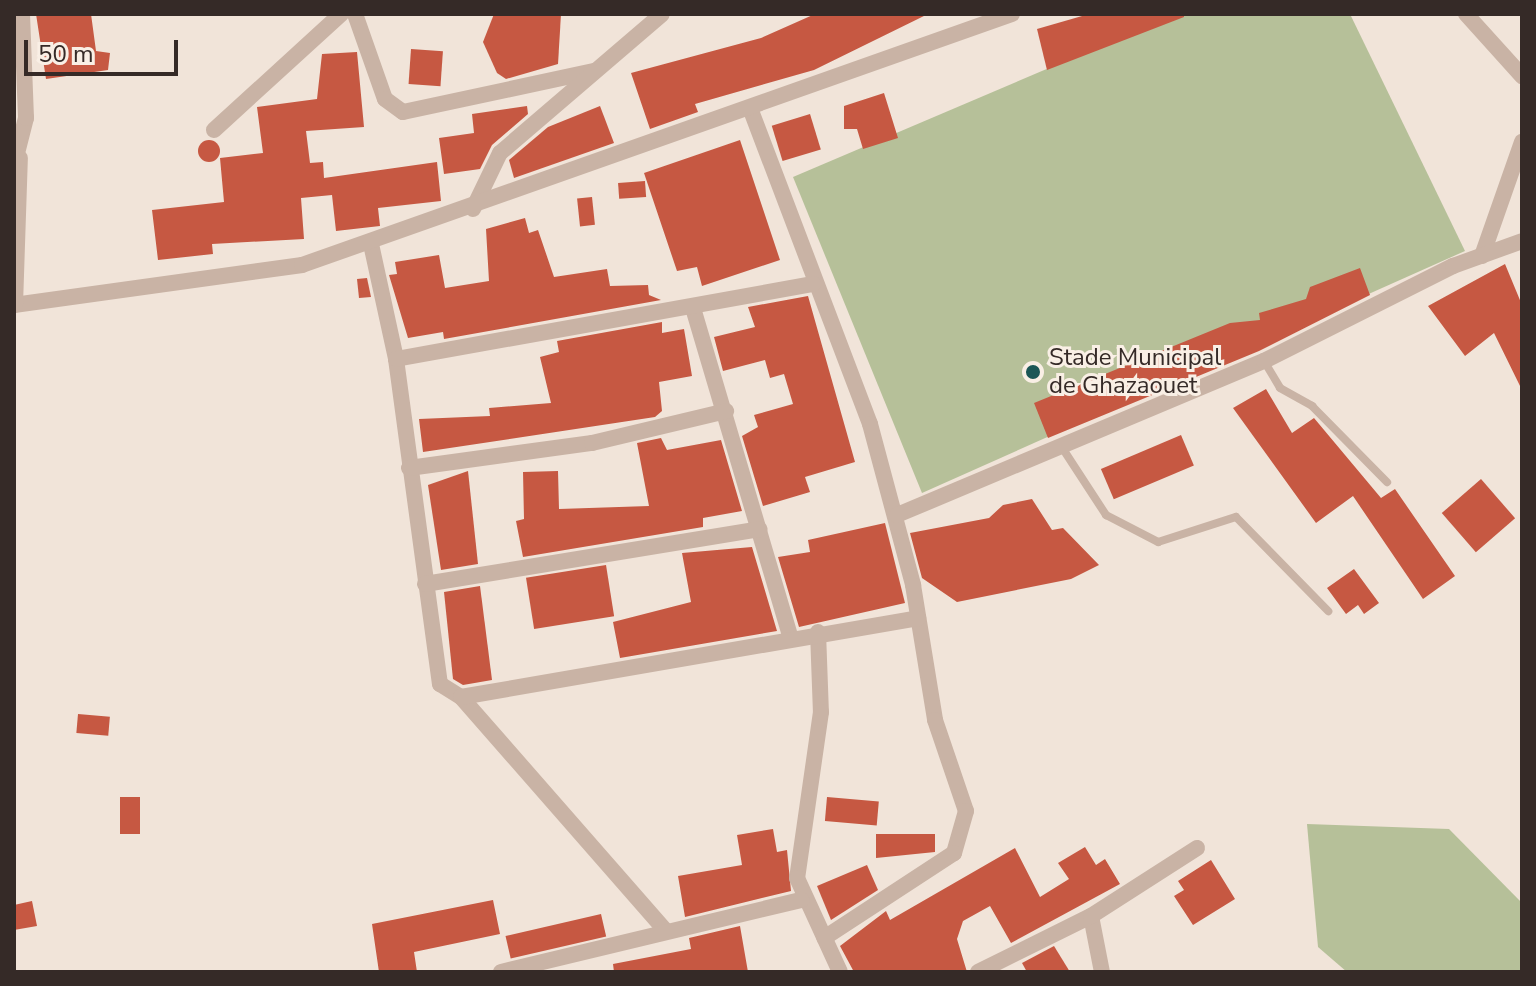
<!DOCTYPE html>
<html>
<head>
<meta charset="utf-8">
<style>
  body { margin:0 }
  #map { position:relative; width:1536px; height:986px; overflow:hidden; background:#f1e4d9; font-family:"Nunito Sans",sans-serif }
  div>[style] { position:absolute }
  .green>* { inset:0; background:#b6c099 }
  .building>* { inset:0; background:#c65842; transform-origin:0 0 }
  .round { border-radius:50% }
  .lane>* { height:8px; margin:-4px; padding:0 4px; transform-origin:4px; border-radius:4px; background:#c9b3a5 }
  .street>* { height:16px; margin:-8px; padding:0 8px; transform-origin:8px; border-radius:8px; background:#c9b3a5 }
  .dots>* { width:22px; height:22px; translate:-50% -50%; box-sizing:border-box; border:4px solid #f9efe5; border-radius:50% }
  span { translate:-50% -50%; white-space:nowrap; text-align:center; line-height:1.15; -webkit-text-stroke:6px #f9efe5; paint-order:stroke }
  .poi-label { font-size:24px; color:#352a27 }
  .left { translate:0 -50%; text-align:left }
  .frame { position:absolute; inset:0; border:16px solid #352a27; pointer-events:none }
  .scale { position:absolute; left:24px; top:40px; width:154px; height:36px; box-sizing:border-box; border:4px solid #352a27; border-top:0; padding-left:10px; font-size:24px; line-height:28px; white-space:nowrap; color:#352a27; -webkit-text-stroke:6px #f9efe5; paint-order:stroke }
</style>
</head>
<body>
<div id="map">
  <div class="green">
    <div style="clip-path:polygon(1176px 14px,1350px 14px,1465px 251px,922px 493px,793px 177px)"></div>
    <div style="clip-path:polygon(1307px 824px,1449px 829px,1522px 903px,1522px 972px,1347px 972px,1318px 947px)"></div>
  </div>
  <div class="building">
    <div style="clip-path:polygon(36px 14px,91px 14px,96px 51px,110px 53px,108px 70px,46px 79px)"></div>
    <div style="clip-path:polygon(494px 14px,561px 14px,558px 64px,506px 79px,497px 73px,483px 42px)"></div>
    <div style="clip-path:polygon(815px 14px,926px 15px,814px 70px,695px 104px,698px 112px,650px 129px,631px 73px,761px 38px)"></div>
    <div style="clip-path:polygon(1089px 14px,1184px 14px,1184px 17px,1047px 70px,1037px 29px)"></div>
    <div style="left:411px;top:49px;width:32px;height:35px;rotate:4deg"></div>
    <div style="clip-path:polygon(357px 52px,364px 127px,306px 131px,310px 163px,323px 162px,324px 178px,437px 162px,441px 201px,378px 208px,380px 226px,336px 231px,332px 195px,301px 198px,304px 239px,212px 244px,213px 254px,158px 260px,152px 210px,224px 202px,220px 158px,263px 153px,257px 107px,317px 99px,322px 54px)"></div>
    <div style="clip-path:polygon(884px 93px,898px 138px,863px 149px,857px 129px,844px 129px,844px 106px)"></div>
    <div style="clip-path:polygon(527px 106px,528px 114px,492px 145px,480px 169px,444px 174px,439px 138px,474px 133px,472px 114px)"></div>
    <div style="clip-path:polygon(600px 106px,614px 143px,514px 178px,509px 160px,548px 127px)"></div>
    <div style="left:810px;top:114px;width:37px;height:40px;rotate:73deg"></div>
    <div class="round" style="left:198px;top:140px;width:22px;height:22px"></div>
    <div style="clip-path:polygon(740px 140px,780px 260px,702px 286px,697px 267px,677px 271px,644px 173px)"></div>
    <div style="left:645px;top:181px;width:16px;height:27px;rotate:86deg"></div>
    <div style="left:592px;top:197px;width:28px;height:15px;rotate:84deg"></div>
    <div style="clip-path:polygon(525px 218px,529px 233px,538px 230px,554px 277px,607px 269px,610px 286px,648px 285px,649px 295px,661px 300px,444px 339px,443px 332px,408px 338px,389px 275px,397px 274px,395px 262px,439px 255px,445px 288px,489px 281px,486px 229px)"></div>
    <div style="clip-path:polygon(1505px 264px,1522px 305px,1521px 388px,1494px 333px,1465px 356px,1428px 306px)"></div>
    <div style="clip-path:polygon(1360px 268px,1370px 295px,1259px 351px,1048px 438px,1034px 403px,1230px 323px,1260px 320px,1259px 313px,1306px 299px,1310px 287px)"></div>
    <div style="clip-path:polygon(367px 278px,371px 297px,359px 298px,357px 279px)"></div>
    <div style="clip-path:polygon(808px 296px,855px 462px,805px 477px,810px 492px,763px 506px,742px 436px,758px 427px,754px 415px,793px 404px,784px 374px,770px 378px,765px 360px,723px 371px,714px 337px,755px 327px,748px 307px)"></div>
    <div style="clip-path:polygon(662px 322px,662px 333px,684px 329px,692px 376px,659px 382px,662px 411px,655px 417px,423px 452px,419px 419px,490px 416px,489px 408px,551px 403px,540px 357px,559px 352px,557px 341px)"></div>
    <div style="clip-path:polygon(1266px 389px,1292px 433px,1314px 418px,1381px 498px,1395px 489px,1455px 576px,1423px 599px,1353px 496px,1316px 523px,1233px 408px)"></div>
    <div style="left:1181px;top:435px;width:33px;height:87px;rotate:67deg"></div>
    <div style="clip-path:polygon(661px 438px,667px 450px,721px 440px,742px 511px,703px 518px,703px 527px,523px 557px,516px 521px,524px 519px,523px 472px,558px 471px,559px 509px,649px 506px,637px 443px)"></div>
    <div style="clip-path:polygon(468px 471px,478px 564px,441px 570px,428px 485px)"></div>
    <div style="left:1481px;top:479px;width:52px;height:52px;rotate:49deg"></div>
    <div style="clip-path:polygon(1032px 499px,1052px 530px,1063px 528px,1099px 565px,1071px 579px,957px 602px,922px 578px,910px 533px,989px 518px,1003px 505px)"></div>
    <div style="clip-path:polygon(885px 523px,905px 603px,799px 627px,778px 557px,810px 552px,808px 540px)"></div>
    <div style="clip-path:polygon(752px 547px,777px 631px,620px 658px,613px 622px,691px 602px,682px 553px)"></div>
    <div style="left:606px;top:565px;width:52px;height:81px;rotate:81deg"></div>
    <div style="clip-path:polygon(1354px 569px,1379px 603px,1364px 614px,1358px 605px,1346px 614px,1327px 588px)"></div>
    <div style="clip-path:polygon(480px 586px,492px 680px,463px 685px,453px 679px,444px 592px)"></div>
    <div style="left:78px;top:714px;width:32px;height:19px;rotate:5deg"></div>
    <div style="left:120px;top:797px;width:20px;height:37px"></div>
    <div style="left:827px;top:797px;width:52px;height:24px;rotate:5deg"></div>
    <div style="clip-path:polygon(773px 829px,777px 852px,787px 850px,791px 891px,685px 917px,678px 876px,742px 865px,737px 835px)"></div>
    <div style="clip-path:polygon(876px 834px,935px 834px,935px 852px,876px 858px)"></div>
    <div style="clip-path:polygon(1085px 847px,1096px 865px,1105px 859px,1120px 884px,1011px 943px,990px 906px,963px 921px,957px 939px,967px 972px,854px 972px,840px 946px,886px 911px,890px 920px,1015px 848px,1040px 897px,1069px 879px,1058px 863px)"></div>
    <div style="clip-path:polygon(1211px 860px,1235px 899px,1193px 925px,1174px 896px,1184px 890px,1178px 881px)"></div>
    <div style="clip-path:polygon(867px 865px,878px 890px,831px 920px,817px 886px)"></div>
    <div style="clip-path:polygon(493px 900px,500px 934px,414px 952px,417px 972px,379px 972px,372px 924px)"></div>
    <div style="clip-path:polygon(32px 901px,37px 926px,14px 930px,14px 905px)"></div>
    <div style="left:601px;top:914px;width:23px;height:98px;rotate:77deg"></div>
    <div style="clip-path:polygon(740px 926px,748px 972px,614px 972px,613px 964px,691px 949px,689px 938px)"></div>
    <div style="clip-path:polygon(1054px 946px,1070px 972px,1027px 972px,1022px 963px)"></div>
  </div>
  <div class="lane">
    <div style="left:1264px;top:361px;width:31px;rotate:59deg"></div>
    <div style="left:1280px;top:388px;width:37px;rotate:29deg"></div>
    <div style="left:1312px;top:406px;width:107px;rotate:45.4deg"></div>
    <div style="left:1063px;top:449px;width:79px;rotate:56.9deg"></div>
    <div style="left:1106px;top:515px;width:59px;rotate:27.4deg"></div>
    <div style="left:1158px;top:542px;width:82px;rotate:-17.8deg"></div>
    <div style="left:1236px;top:517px;width:132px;rotate:45.6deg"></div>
  </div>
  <div class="street">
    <div style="left:355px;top:14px;width:90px;rotate:70.6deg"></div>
    <div style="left:385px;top:99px;width:22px;rotate:36deg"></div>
    <div style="left:403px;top:112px;width:196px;rotate:-12.1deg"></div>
    <div style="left:1466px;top:14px;width:84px;rotate:47.9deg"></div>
    <div style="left:750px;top:108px;width:338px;rotate:69.2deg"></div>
    <div style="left:870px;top:424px;width:167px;rotate:75deg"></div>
    <div style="left:913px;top:585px;width:137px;rotate:80.7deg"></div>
    <div style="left:935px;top:720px;width:96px;rotate:71.2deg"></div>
    <div style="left:966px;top:811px;width:44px;rotate:105.9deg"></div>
    <div style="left:954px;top:853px;width:155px;rotate:146.8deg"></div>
    <div style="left:214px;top:130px;width:172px;rotate:-42.4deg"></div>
    <div style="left:14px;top:165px;width:49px;rotate:-75.7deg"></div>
    <div style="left:26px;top:118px;width:104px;rotate:-92.2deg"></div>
    <div style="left:473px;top:209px;width:62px;rotate:-64.3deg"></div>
    <div style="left:500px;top:153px;width:213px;rotate:-40.6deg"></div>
    <div style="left:371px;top:244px;width:118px;rotate:77.7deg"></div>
    <div style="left:396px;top:359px;width:328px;rotate:82.3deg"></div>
    <div style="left:440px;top:684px;width:25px;rotate:32deg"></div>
    <div style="left:461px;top:697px;width:311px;rotate:48.8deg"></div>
    <div style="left:1482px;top:256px;width:121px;rotate:-70.7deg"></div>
    <div style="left:14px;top:305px;width:291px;rotate:-7.9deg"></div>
    <div style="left:302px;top:265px;width:753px;rotate:-19.47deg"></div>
    <div style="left:15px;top:305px;width:147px;rotate:-88.1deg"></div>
    <div style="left:693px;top:308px;width:342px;rotate:73.5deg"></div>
    <div style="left:396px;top:359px;width:424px;rotate:-10.2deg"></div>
    <div style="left:409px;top:468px;width:185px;rotate:-7.8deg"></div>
    <div style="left:592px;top:443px;width:138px;rotate:-13.4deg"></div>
    <div style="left:897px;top:515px;width:398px;rotate:-22.8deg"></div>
    <div style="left:1264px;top:361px;width:212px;rotate:-26.7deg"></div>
    <div style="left:1453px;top:266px;width:73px;rotate:-19.9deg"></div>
    <div style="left:425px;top:584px;width:339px;rotate:-9.3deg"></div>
    <div style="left:818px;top:632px;width:80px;rotate:87.9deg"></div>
    <div style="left:821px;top:712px;width:168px;rotate:98.2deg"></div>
    <div style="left:797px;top:878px;width:103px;rotate:65.4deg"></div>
    <div style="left:461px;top:697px;width:464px;rotate:-9.8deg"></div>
    <div style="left:1091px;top:916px;width:57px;rotate:78.9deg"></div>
    <div style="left:501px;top:972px;width:309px;rotate:-13.5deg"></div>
    <div style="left:978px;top:972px;width:126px;rotate:-26.4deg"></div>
    <div style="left:1091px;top:916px;width:126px;rotate:-32.7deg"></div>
  </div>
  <div class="dots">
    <div style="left:1033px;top:372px;background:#1c5756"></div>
  </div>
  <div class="poi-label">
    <span class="left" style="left:1049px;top:372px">Stade Municipal<br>de Ghazaouet</span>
  </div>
  <div class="frame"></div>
  <div class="scale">50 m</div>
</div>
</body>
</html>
